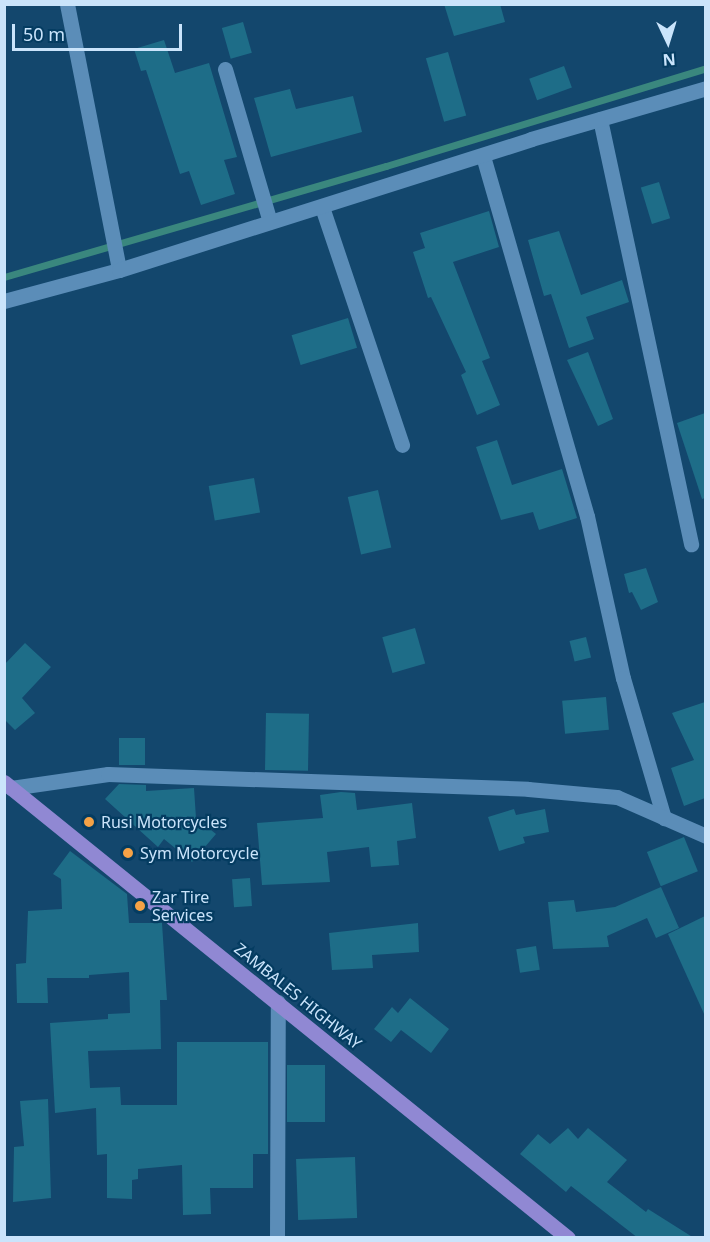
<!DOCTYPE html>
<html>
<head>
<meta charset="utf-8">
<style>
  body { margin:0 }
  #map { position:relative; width:710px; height:1242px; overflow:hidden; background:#13476d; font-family:"Noto Sans",sans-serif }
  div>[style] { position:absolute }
  .stream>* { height:7px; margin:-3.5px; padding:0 3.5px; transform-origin:3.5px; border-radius:3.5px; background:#3a877e }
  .building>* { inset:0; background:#1e6d88; transform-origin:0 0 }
  .minor>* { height:15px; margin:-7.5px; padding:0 7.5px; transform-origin:7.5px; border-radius:7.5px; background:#5b8db8 }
  .primary>* { height:15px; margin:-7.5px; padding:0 7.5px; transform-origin:7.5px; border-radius:7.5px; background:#9088d3 }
  .dots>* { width:16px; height:16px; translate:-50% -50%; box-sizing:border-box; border:3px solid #043c61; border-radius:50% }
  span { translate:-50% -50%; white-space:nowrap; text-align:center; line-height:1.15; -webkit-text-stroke:4.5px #043c61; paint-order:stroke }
  .poi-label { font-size:16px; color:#cae4fb }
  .left { translate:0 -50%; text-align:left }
  .street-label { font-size:16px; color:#cae4fb }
  .frame { position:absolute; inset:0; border:6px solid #cae4fb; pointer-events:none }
  .north { position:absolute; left:638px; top:12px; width:60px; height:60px; -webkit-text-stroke:4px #043c61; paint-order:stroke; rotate:176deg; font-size:16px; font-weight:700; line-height:24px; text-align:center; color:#cae4fb }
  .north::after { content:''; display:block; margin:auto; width:21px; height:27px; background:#cae4fb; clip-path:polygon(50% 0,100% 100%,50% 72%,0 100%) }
  .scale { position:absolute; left:12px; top:24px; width:170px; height:27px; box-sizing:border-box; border:3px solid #cae4fb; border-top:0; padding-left:8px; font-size:18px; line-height:21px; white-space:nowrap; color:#cae4fb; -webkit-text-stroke:4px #043c61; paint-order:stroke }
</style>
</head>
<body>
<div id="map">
  <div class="stream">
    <div style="left:4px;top:277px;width:398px;rotate:-16.2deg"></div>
    <div style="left:386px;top:166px;width:335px;rotate:-17deg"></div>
  </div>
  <div class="building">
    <div style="clip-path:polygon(444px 4px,500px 4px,505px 22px,454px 36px)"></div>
    <div style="left:243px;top:22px;width:32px;height:22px;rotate:74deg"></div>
    <div style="clip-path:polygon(164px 40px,175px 73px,209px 63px,237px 157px,224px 160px,235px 194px,201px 205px,189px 171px,180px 174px,146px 70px,141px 71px,134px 49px)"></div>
    <div style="left:448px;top:52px;width:66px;height:23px;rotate:74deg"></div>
    <div style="left:564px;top:66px;width:23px;height:37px;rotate:70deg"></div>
    <div style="clip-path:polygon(290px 89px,296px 109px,353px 96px,362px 132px,271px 157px,254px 98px)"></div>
    <div style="left:659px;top:182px;width:38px;height:19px;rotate:73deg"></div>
    <div style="clip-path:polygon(489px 211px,499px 247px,453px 262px,490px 358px,482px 361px,500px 405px,477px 415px,461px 375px,466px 372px,431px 297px,428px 298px,413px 252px,425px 248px,420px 233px)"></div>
    <div style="clip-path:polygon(559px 231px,581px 295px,622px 280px,629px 302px,586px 317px,594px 339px,569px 348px,551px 294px,544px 296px,528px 240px)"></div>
    <div style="left:348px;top:318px;width:31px;height:59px;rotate:73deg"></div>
    <div style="clip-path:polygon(588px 352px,613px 419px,598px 426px,567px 360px)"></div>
    <div style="clip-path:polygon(705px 413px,705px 498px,702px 499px,677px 423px)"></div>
    <div style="clip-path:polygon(497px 440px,512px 485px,562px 469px,577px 518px,539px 530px,533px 512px,501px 520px,476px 447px)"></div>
    <div style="left:254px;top:478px;width:35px;height:46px;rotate:80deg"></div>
    <div style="left:378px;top:490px;width:59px;height:31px;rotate:77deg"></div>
    <div style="clip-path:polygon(646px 568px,658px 602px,641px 610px,632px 592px,629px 593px,624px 574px)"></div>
    <div style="left:415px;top:628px;width:37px;height:34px;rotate:74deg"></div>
    <div style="left:586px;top:637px;width:21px;height:17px;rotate:76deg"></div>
    <div style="clip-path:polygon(25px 643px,51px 667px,22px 698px,35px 713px,15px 730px,4px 719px,4px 665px)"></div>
    <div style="left:606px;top:697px;width:33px;height:44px;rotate:85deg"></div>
    <div style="clip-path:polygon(705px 702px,705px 798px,684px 806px,671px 768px,694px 760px,672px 713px)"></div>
    <div style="left:266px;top:713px;width:43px;height:57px;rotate:1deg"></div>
    <div style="left:119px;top:738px;width:26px;height:27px"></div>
    <div style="clip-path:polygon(119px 784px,146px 785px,146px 791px,194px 788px,196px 818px,216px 834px,192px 862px,164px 839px,158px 847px,105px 799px)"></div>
    <div style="clip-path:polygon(341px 792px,355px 793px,357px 810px,412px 803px,416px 838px,397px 841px,399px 865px,371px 867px,369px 847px,327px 852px,330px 882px,262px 885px,257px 823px,323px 818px,320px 795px)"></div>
    <div style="clip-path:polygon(514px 809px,516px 815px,545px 809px,549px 832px,523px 837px,525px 843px,499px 851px,488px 817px)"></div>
    <div style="left:684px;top:837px;width:37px;height:40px;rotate:68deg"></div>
    <div style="clip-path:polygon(70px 851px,127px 894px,129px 923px,162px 923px,167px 1000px,160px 1000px,161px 1049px,88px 1051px,90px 1088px,120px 1087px,121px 1105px,177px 1105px,177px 1042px,268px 1042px,268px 1154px,253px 1154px,253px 1188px,210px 1188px,211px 1214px,183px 1215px,182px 1165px,138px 1169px,138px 1179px,132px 1180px,132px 1199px,107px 1198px,107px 1154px,97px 1155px,96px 1108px,55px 1113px,50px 1023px,108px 1019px,108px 1014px,130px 1013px,129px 972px,89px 975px,89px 978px,47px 978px,48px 1003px,17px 1003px,16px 964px,26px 963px,28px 911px,62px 909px,61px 879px,53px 874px)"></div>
    <div style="left:250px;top:878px;width:28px;height:18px;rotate:86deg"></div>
    <div style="clip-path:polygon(661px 887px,679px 928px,656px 938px,647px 918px,607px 936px,609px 947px,553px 949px,548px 902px,574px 900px,576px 912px,615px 907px)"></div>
    <div style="clip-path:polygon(705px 916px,705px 1016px,668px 934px)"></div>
    <div style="clip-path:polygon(418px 923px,419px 952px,372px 955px,373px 968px,332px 970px,329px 933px)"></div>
    <div style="left:536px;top:946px;width:24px;height:20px;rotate:81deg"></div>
    <div style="clip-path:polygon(410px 998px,449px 1029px,431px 1053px,401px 1030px,391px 1042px,374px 1029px,392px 1007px,398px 1013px)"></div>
    <div style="left:287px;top:1065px;width:38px;height:57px"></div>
    <div style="clip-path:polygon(48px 1099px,51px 1198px,13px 1202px,14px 1147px,24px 1146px,20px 1101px)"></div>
    <div style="clip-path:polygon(568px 1128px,578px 1139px,588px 1128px,627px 1160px,607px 1182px,646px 1212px,648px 1209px,694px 1238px,638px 1238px,571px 1186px,566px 1192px,520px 1154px,538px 1134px,550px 1144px)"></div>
    <div style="left:355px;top:1157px;width:61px;height:59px;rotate:88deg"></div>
  </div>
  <div class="minor">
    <div style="left:67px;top:4px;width:271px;rotate:78.9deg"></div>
    <div style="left:225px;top:69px;width:159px;rotate:73.6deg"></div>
    <div style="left:600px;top:119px;width:435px;rotate:77.9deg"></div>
    <div style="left:483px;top:156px;width:375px;rotate:73.9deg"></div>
    <div style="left:587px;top:516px;width:166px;rotate:77.5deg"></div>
    <div style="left:623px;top:678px;width:146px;rotate:73.7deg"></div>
    <div style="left:322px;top:207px;width:251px;rotate:71.4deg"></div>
    <div style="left:4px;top:301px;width:119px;rotate:-15.1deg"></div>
    <div style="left:119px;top:270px;width:432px;rotate:-17.6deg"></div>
    <div style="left:531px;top:139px;width:182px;rotate:-16.2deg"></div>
    <div style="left:11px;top:788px;width:98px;rotate:-8.2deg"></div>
    <div style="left:108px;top:774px;width:420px;rotate:2deg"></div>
    <div style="left:528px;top:789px;width:89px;rotate:5.1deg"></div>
    <div style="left:617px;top:797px;width:97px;rotate:23.7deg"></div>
    <div style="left:277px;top:1238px;width:236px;rotate:-89.8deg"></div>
  </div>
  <div class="primary">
    <div style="left:4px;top:782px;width:725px;rotate:38.96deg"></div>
  </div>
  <div class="dots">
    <div style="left:89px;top:822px;background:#f5a246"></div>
    <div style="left:128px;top:853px;background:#f5a246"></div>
    <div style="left:140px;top:906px;background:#f5a246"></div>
  </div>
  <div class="poi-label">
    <span class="left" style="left:101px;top:822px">Rusi Motorcycles</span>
    <span class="left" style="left:140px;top:853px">Sym Motorcycle</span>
    <span class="left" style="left:152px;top:906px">Zar Tire<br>Services</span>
  </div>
  <div class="street-label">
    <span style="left:298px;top:996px;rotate:39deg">ZAMBALES HIGHWAY</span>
  </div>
  <div class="frame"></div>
  <div class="north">N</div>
  <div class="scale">50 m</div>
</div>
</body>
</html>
